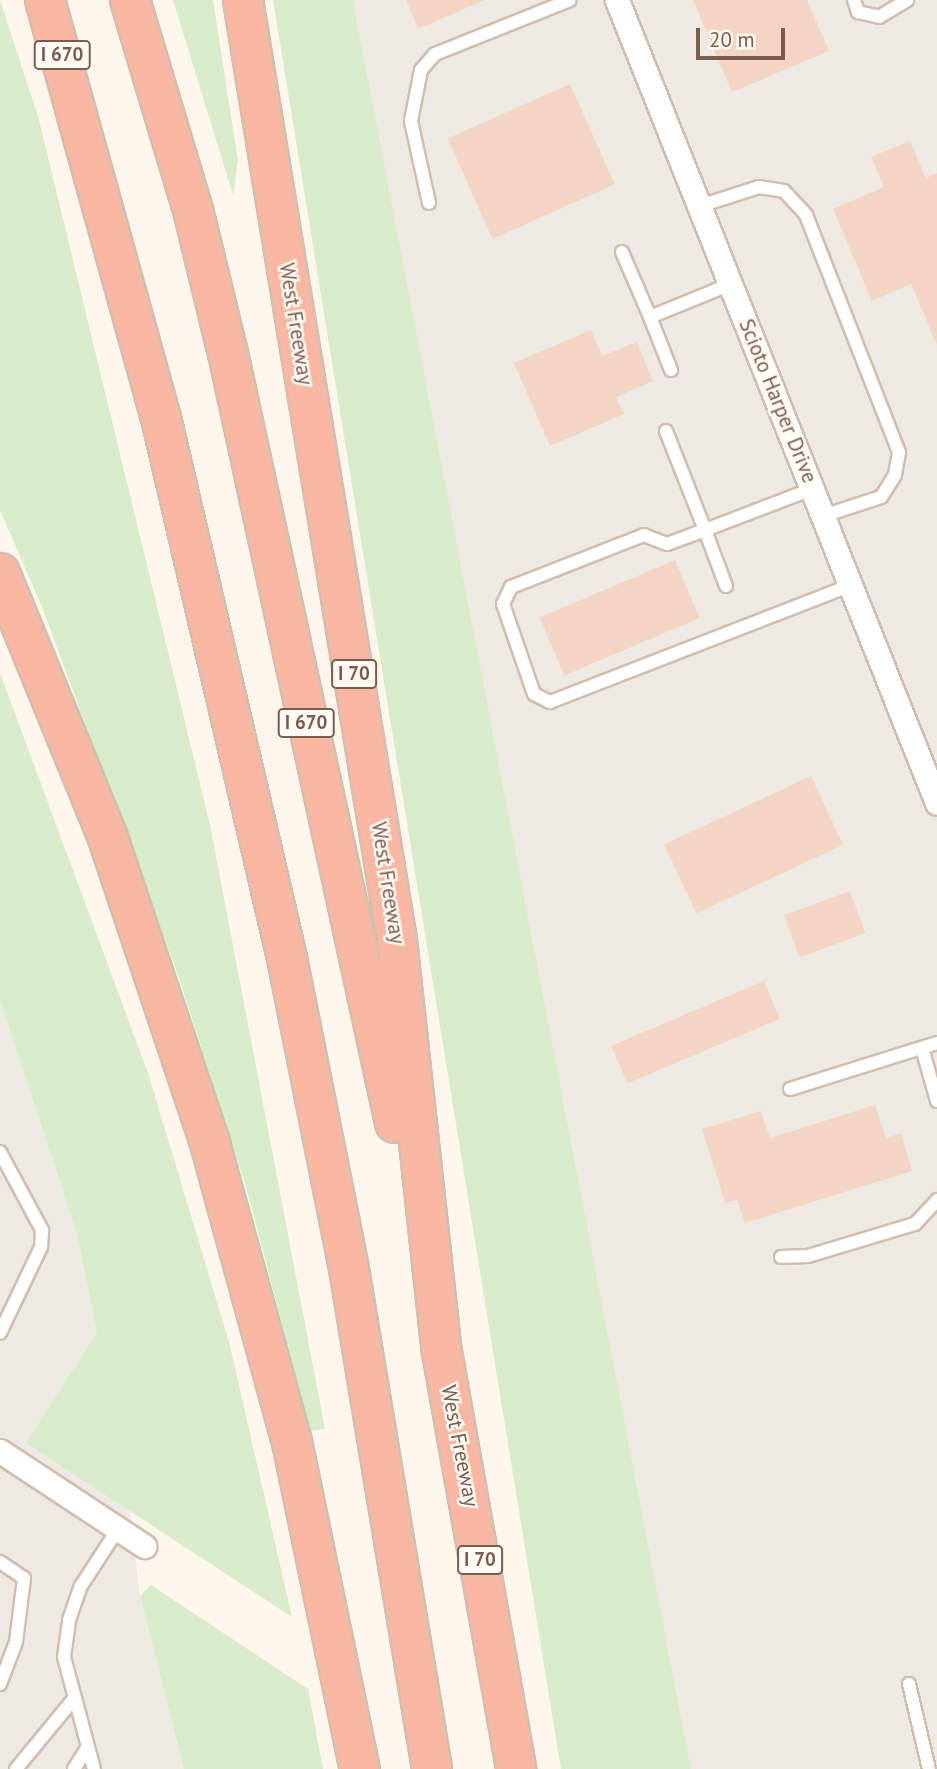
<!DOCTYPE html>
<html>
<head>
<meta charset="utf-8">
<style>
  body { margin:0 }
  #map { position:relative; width:937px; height:1769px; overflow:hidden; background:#fdf6ec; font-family:"PT Sans",sans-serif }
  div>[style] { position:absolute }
  .industrial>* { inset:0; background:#efe9e4 }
  .green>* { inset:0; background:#d8ecc9 }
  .building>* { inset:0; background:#f3d5c3; transform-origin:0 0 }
  .roads { filter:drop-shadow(2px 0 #d1beb0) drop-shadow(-2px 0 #d1beb0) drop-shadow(0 2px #d1beb0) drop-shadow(0 -2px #d1beb0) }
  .lane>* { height:12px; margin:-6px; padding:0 6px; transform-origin:6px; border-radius:6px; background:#fff }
  .street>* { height:23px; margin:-11.5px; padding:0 11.5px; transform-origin:11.5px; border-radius:11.5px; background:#fff }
  .highway>* { height:38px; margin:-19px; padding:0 19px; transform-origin:19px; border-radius:19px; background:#f7b7a3 }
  span { translate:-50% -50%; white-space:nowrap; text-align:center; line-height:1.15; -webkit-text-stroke:5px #fffaf3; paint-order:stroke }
  .shield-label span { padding:2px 5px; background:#fffaf3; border:2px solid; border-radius:5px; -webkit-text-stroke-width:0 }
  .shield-label { font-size:19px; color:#7a5c4d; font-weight:700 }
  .street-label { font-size:21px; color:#7a5c4d }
  .scale { position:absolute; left:696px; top:28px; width:89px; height:32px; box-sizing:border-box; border:4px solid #7a5c4d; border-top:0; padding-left:9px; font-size:21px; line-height:24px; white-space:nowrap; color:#7a5c4d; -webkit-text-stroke:5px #fffaf3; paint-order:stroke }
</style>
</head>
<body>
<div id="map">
  <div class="industrial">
    <div style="clip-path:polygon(353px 0,937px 0,937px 1769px,691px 1769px)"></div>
    <div style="clip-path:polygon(0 1001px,76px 1230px,97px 1332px,26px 1443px,129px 1508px,140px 1596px,184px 1769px,0 1769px)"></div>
  </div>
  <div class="green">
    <div style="clip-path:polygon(0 0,38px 116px,210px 825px,325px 1429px,310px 1431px,247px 1190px,177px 972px,42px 607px,0 510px)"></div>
    <div style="clip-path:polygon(173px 0,213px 0,238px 161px,233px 195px)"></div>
    <div style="clip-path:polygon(273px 0,353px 0,691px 1769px,561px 1769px)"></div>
    <div style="clip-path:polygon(0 673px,148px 1073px,229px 1342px,292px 1617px,26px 1443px,97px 1332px,76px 1230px,0 1001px)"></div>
    <div style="clip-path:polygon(151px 1585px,308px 1689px,323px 1769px,184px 1769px,140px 1596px)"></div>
  </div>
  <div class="building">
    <div style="clip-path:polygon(406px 0,485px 0,418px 29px)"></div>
    <div style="clip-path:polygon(693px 0,807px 0,829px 51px,732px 92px)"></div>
    <div style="left:570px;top:84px;width:110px;height:134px;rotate:66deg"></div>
    <div style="clip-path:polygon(910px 141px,926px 178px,937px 173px,937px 345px,911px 284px,872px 301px,833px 209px,884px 187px,871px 157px)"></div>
    <div style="clip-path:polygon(591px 330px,602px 356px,637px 342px,653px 381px,616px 397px,624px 414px,550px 446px,514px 363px)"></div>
    <div style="left:675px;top:560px;width:63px;height:147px;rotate:67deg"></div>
    <div style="left:811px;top:776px;width:76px;height:162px;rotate:65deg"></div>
    <div style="left:850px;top:891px;width:45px;height:70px;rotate:70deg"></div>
    <div style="left:764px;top:981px;width:41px;height:166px;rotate:67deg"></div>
    <div style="clip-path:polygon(875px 1105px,886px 1138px,901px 1133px,912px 1171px,745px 1223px,737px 1200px,725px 1203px,702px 1129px,761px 1111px,770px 1138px)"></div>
  </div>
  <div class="roads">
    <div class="lane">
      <div style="left:854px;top:0;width:13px;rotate:72deg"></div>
      <div style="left:858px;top:12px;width:22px;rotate:13deg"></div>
      <div style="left:879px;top:17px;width:33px;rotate:-31deg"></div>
      <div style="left:429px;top:203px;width:84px;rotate:-102.4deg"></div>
      <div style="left:411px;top:121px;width:52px;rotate:-78.9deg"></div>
      <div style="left:421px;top:70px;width:21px;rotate:-49deg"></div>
      <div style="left:435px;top:54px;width:145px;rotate:-21.8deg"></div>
      <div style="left:700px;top:206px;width:62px;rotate:-17.9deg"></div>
      <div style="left:759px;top:187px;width:25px;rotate:9deg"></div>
      <div style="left:784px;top:191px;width:33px;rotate:47deg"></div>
      <div style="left:806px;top:215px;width:255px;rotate:68.6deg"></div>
      <div style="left:899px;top:452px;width:23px;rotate:100deg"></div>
      <div style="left:895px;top:475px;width:26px;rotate:122deg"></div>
      <div style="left:881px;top:497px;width:61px;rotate:161.9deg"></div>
      <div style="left:622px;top:252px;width:71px;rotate:66.7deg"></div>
      <div style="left:650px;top:317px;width:87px;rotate:-22.2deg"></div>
      <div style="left:650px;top:317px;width:57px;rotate:68.4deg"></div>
      <div style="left:666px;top:431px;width:106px;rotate:68.5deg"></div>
      <div style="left:705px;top:530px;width:115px;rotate:-21deg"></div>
      <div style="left:726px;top:586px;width:60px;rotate:-110.6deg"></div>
      <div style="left:705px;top:530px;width:40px;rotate:159.8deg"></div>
      <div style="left:667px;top:544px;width:25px;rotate:-159deg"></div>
      <div style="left:644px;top:535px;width:143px;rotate:158.6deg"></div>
      <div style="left:511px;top:587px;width:19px;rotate:115deg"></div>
      <div style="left:503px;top:604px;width:95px;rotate:71deg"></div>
      <div style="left:534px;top:694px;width:18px;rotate:27deg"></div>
      <div style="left:550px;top:702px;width:323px;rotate:-21.2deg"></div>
      <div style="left:922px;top:1048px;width:55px;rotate:74.2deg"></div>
      <div style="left:790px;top:1089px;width:154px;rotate:-17.4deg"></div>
      <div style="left:0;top:1152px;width:89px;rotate:61.7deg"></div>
      <div style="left:42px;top:1230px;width:17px;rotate:93deg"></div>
      <div style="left:41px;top:1247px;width:95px;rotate:115.5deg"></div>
      <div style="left:781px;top:1257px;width:27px;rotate:-2deg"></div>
      <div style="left:808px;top:1256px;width:112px;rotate:-16.7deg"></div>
      <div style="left:915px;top:1224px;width:33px;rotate:-47deg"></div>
      <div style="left:0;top:1562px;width:29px;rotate:34deg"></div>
      <div style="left:24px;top:1578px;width:64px;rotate:97.1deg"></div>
      <div style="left:16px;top:1642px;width:45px;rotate:110.9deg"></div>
      <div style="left:909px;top:1684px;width:87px;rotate:76.8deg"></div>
      <div style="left:16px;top:1769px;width:88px;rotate:-50.5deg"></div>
      <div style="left:74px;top:1769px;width:25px;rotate:-58deg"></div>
      <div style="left:94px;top:1769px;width:116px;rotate:-105deg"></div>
      <div style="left:64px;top:1657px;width:37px;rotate:-82deg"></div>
      <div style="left:69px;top:1620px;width:36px;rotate:-71deg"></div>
      <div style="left:81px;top:1586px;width:68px;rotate:-57deg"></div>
    </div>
    <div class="street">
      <div style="left:617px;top:0;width:864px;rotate:68.27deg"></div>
      <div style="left:0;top:1451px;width:173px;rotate:33.4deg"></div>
    </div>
    <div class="highway">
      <div style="left:45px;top:0;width:438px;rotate:74.5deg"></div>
      <div style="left:162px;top:422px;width:550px;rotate:76.87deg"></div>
      <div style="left:287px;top:958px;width:317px;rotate:78.7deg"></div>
      <div style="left:349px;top:1269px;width:507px;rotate:80.57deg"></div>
      <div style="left:130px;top:0;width:223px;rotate:73.3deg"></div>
      <div style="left:194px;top:214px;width:143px;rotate:76.3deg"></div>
      <div style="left:228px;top:353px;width:788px;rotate:77.76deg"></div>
      <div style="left:243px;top:0;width:953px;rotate:80.7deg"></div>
      <div style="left:397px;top:940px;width:414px;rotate:83.8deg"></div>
      <div style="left:442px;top:1352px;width:424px;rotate:79.9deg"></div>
      <div style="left:0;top:573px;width:283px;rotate:67.8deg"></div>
      <div style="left:107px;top:835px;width:325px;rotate:71.5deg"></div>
      <div style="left:210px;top:1143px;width:310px;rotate:74.7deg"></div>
      <div style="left:292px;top:1442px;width:334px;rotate:78.3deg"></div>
    </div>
  </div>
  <div class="shield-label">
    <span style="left:62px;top:55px">I 670</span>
    <span style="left:354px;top:674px">I 70</span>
    <span style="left:306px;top:723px">I 670</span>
    <span style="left:480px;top:1560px">I 70</span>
  </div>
  <div class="street-label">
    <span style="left:296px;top:324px;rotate:81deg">West Freeway</span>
    <span style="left:778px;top:401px;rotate:68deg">Scioto Harper Drive</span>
    <span style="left:388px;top:883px;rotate:81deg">West Freeway</span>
    <span style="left:460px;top:1446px;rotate:79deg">West Freeway</span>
  </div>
  <div class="scale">20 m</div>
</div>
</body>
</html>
